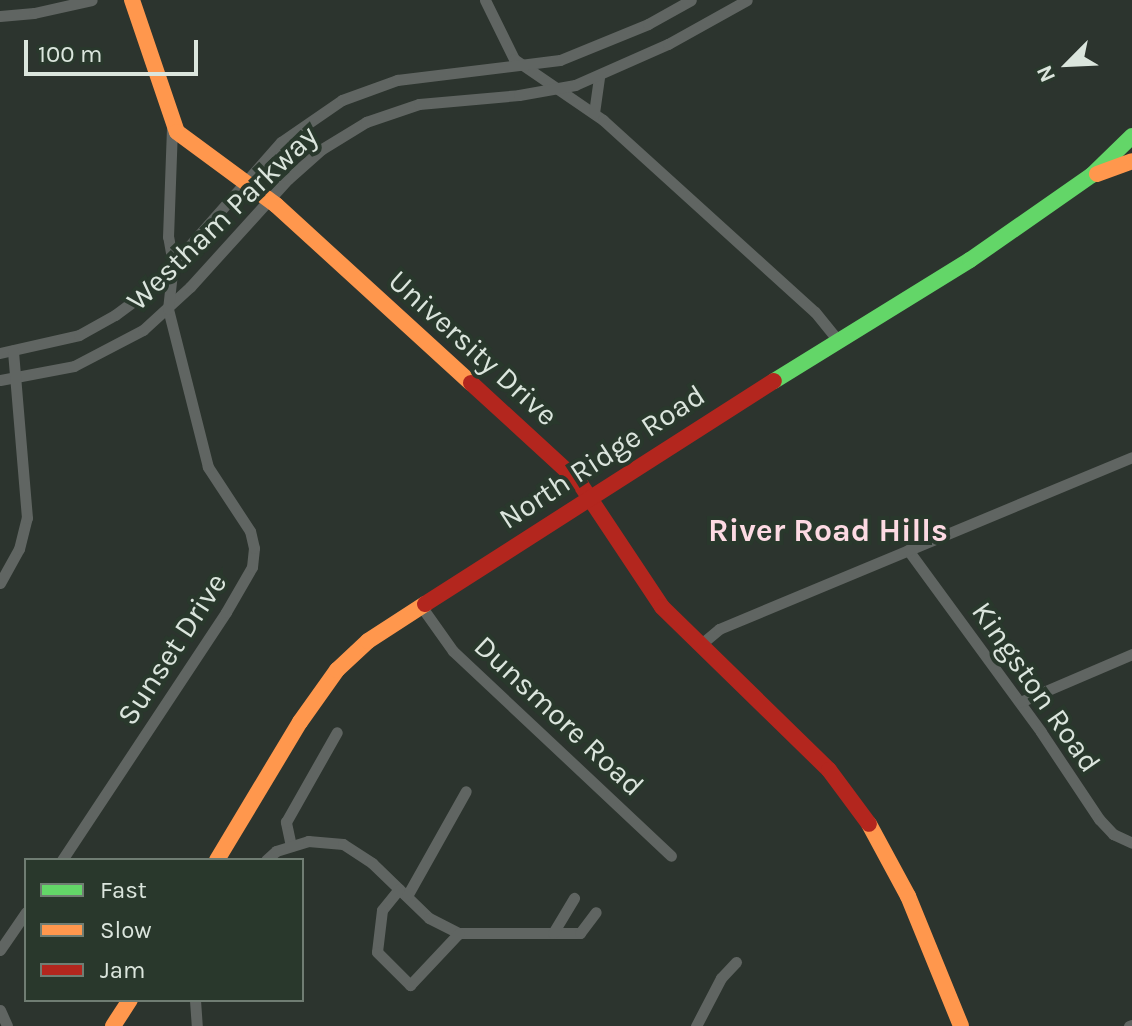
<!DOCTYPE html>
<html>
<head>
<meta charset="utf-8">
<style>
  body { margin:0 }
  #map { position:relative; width:1132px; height:1026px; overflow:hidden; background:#2c342e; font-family:Karla,sans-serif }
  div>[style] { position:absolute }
  .street>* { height:11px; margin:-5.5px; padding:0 5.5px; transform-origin:5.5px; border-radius:5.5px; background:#606562 }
  .fast>* { height:16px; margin:-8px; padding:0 8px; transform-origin:8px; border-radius:8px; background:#63d668 }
  .slow>* { height:16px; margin:-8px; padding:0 8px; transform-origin:8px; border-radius:8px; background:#ff974d }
  .jam>* { height:16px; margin:-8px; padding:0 8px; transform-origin:8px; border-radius:8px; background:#b3261e }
  span { translate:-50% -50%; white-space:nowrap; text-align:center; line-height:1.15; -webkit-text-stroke:8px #29382c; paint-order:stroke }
  .street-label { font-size:30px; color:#dbe5dd }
  .neighbourhood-label { font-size:32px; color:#fddae3; font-weight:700 }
  .legend { position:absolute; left:24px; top:858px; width:280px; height:144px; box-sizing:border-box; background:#29382c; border:2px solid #707d73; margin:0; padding:10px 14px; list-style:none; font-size:24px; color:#dbe5dd }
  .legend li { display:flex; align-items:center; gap:16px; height:40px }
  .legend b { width:40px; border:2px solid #707d73 }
  .north { position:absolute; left:1028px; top:24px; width:80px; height:80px; -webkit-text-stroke:6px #29382c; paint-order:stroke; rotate:246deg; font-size:22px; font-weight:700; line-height:32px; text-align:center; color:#dbe5dd }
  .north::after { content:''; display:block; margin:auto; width:28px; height:36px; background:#dbe5dd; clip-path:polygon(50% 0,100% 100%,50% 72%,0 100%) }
  .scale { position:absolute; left:24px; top:40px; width:174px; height:36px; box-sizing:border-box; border:4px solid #dbe5dd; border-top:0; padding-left:10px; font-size:24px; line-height:28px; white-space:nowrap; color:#dbe5dd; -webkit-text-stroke:6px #29382c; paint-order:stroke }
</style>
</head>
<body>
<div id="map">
  <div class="street">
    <div style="left:485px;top:0;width:66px;rotate:63.8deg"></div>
    <div style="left:514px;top:59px;width:108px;rotate:34.4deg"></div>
    <div style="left:603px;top:120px;width:286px;rotate:42.2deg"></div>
    <div style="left:815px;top:312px;width:36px;rotate:51deg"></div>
    <div style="left:0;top:16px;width:34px;rotate:-5deg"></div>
    <div style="left:34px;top:13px;width:59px;rotate:-12.6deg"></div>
    <div style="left:594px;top:113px;width:37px;rotate:-82deg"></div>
    <div style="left:0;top:353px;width:81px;rotate:-12.8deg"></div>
    <div style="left:79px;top:335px;width:41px;rotate:-29.1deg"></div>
    <div style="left:115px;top:315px;width:49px;rotate:-36.6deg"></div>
    <div style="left:154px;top:286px;width:192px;rotate:-48.6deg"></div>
    <div style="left:281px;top:142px;width:74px;rotate:-34.5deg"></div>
    <div style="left:342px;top:100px;width:59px;rotate:-20deg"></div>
    <div style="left:397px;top:80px;width:164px;rotate:-7deg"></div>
    <div style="left:560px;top:60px;width:95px;rotate:-22.2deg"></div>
    <div style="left:648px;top:24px;width:49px;rotate:-29.2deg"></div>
    <div style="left:0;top:380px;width:75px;rotate:-10.7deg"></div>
    <div style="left:74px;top:366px;width:78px;rotate:-27.6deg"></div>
    <div style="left:143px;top:330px;width:64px;rotate:-42.5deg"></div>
    <div style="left:190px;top:287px;width:146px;rotate:-47.8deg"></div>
    <div style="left:288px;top:179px;width:45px;rotate:-41.4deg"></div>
    <div style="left:322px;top:149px;width:52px;rotate:-31.5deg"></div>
    <div style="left:366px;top:122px;width:56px;rotate:-18.8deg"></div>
    <div style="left:419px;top:104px;width:100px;rotate:-5.1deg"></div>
    <div style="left:519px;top:95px;width:57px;rotate:-10.1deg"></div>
    <div style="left:575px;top:85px;width:102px;rotate:-23.8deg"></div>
    <div style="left:668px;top:44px;width:90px;rotate:-29.1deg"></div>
    <div style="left:908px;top:550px;width:225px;rotate:53.8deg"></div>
    <div style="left:1041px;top:732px;width:105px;rotate:56.3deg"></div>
    <div style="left:1099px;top:819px;width:21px;rotate:47deg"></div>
    <div style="left:1113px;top:834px;width:21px;rotate:25deg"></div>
    <div style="left:0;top:583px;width:39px;rotate:-61deg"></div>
    <div style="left:19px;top:549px;width:32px;rotate:-76deg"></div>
    <div style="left:27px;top:518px;width:168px;rotate:-94.8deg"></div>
    <div style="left:421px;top:606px;width:55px;rotate:54.6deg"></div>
    <div style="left:453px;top:651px;width:299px;rotate:43.2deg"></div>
    <div style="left:700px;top:645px;width:25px;rotate:-40deg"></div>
    <div style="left:719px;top:629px;width:447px;rotate:-22.6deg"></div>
    <div style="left:1020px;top:702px;width:122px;rotate:-23.2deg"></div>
    <div style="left:291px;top:846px;width:25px;rotate:-102deg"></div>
    <div style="left:286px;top:822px;width:103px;rotate:-60.5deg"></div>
    <div style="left:62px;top:860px;width:297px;rotate:-56.5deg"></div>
    <div style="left:226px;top:612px;width:52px;rotate:-60deg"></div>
    <div style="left:252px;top:567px;width:19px;rotate:-84deg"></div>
    <div style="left:254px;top:548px;width:17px;rotate:-103deg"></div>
    <div style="left:250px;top:531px;width:77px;rotate:-123.3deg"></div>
    <div style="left:208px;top:467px;width:163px;rotate:-104.2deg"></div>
    <div style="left:168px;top:309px;width:45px;rotate:-83.7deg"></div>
    <div style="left:173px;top:264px;width:27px;rotate:-100deg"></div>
    <div style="left:168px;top:237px;width:111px;rotate:-87.9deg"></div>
    <div style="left:266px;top:860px;width:13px;rotate:-42deg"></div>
    <div style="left:276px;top:851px;width:34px;rotate:-17deg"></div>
    <div style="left:308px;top:841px;width:35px;rotate:5deg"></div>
    <div style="left:343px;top:844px;width:35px;rotate:33deg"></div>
    <div style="left:372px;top:863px;width:79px;rotate:44deg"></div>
    <div style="left:429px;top:918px;width:34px;rotate:27deg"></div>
    <div style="left:459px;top:933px;width:121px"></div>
    <div style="left:580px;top:933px;width:26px;rotate:-53deg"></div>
    <div style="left:399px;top:889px;width:27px;rotate:129deg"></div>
    <div style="left:382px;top:910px;width:42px;rotate:96.8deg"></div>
    <div style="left:377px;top:952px;width:47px;rotate:45deg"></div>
    <div style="left:410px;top:985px;width:71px;rotate:-46.7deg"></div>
    <div style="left:407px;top:896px;width:120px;rotate:-60.7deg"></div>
    <div style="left:553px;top:933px;width:41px;rotate:-59deg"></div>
    <div style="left:0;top:950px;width:46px;rotate:-55.6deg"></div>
    <div style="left:195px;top:1000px;width:26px;rotate:86deg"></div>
    <div style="left:0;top:1010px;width:17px;rotate:66deg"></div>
    <div style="left:696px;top:1026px;width:54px;rotate:-62.5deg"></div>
    <div style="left:721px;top:978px;width:22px;rotate:-47deg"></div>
    <div style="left:1129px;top:1026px;width:3px;rotate:-18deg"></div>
  </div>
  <div class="fast">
    <div style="left:774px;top:381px;width:230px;rotate:-31.7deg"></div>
    <div style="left:970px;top:260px;width:149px;rotate:-34.9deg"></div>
    <div style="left:1092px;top:175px;width:56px;rotate:-44.3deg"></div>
  </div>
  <div class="slow">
    <div style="left:132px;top:0;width:139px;rotate:71.2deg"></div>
    <div style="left:177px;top:132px;width:123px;rotate:36.4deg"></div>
    <div style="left:276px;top:205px;width:264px;rotate:42.4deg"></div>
    <div style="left:1097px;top:174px;width:37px;rotate:-20deg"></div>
    <div style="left:869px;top:824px;width:82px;rotate:61.6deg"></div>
    <div style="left:908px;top:896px;width:140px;rotate:67.8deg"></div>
    <div style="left:217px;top:860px;width:161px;rotate:-59deg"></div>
    <div style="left:300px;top:722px;width:64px;rotate:-54.6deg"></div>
    <div style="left:337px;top:670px;width:42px;rotate:-43.1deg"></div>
    <div style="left:368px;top:641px;width:68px;rotate:-33deg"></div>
    <div style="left:113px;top:1026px;width:31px;rotate:-57deg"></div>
  </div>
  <div class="jam">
    <div style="left:471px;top:383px;width:147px;rotate:42.5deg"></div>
    <div style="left:579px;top:482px;width:150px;rotate:56.4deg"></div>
    <div style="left:662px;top:607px;width:233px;rotate:44.3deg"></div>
    <div style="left:829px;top:770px;width:67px;rotate:53.5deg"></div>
    <div style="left:425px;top:604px;width:414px;rotate:-32.6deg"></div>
  </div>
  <div class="street-label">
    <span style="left:222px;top:218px;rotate:-44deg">Westham Parkway</span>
    <span style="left:473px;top:348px;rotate:42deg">University Drive</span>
    <span style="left:602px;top:457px;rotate:-33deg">North Ridge Road</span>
    <span style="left:172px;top:649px;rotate:-57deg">Sunset Drive</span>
    <span style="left:1036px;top:687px;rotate:55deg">Kingston Road</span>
    <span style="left:559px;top:716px;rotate:43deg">Dunsmore Road</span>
  </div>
  <div class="neighbourhood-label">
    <span style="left:828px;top:531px">River Road Hills</span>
  </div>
  <ul class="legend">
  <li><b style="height:10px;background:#63d668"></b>Fast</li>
  <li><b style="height:10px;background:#ff974d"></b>Slow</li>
  <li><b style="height:10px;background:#b3261e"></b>Jam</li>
  </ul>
  <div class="north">N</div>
  <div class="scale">100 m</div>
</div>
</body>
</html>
